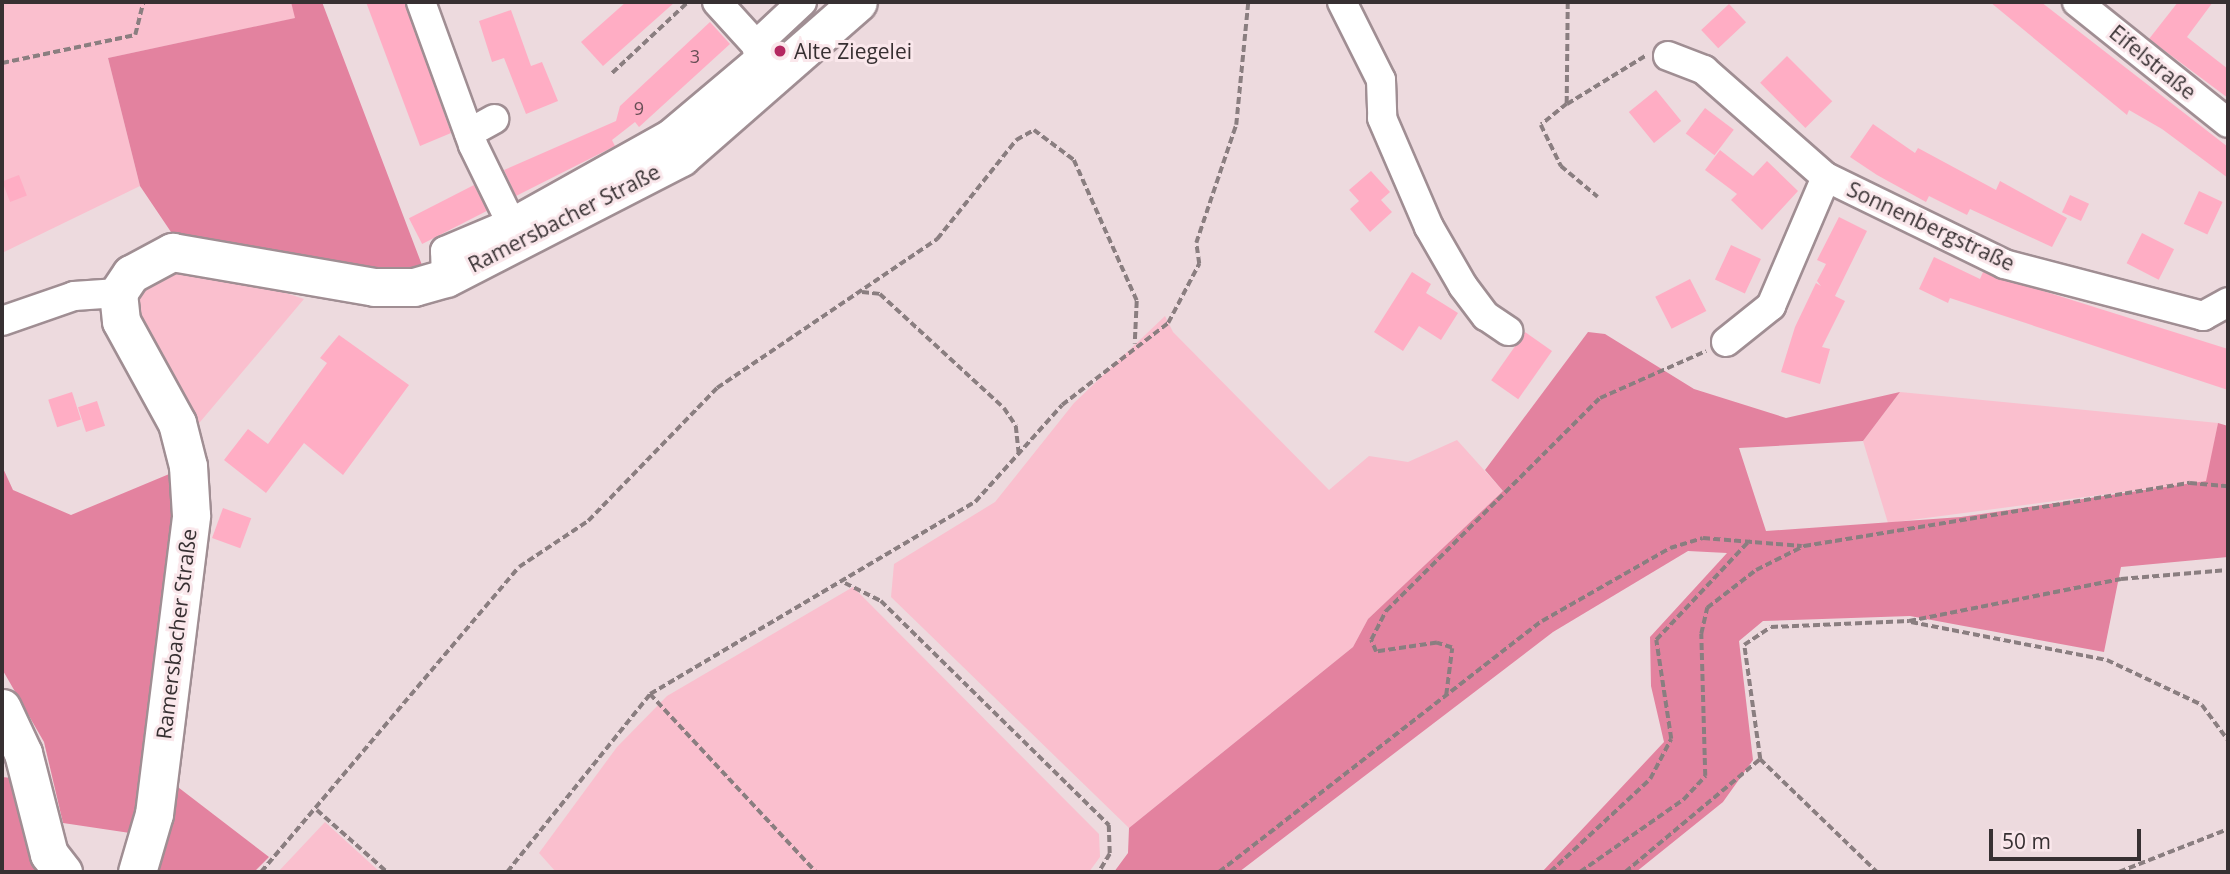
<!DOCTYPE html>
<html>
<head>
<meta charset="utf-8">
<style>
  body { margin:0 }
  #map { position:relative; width:2230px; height:874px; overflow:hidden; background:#eddade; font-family:"Open Sans",sans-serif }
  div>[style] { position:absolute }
  .green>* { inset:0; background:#fabfce }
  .forest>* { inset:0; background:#e3829f }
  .building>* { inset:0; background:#ffadc4; transform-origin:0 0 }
  .path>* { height:3.5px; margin-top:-1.75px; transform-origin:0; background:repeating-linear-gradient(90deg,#8a7e80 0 7px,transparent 0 10.5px) }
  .roads { filter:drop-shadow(2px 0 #a08e93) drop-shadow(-2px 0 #a08e93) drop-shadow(0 2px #a08e93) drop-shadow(0 -2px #a08e93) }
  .minor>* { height:28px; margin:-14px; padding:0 14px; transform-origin:14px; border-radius:14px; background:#fff }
  .major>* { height:37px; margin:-18.5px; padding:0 18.5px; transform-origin:18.5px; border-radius:18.5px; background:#fff }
  .dots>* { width:19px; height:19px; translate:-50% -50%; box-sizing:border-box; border:4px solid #fae7eb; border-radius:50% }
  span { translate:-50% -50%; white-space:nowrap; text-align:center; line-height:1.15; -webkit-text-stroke:6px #fae7eb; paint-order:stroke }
  .number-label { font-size:18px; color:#694f56 }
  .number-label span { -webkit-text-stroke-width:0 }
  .poi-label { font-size:21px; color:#373032 }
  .left { translate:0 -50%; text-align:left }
  .street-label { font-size:21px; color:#373032 }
  .frame { position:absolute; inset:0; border:4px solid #373032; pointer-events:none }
  .scale { position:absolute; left:1989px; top:829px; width:152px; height:32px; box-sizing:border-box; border:4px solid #373032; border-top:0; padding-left:9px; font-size:21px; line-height:24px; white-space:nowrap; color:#373032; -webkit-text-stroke:5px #fae7eb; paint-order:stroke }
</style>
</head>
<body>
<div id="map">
  <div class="green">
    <div style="clip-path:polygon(2px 2px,291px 2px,296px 18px,108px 58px,140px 186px,2px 253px)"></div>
    <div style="clip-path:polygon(191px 271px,234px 276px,304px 299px,195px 428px,147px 341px,132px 299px,161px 276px)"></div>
    <div style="clip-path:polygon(1165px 316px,1173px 332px,1329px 490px,1369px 456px,1408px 462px,1457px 440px,1503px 491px,1368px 619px,1353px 647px,1129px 828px,891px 597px,894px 564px,995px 502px,1074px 403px)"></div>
    <div style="clip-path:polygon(1900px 392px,2218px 423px,2207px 481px,1888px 523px,1863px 441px)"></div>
    <div style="clip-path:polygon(853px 587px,1099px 834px,1100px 857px,1089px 872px,556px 872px,539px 853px,617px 747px,667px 696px)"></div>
    <div style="clip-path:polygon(325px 822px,380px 872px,278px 872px)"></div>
  </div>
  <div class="forest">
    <div style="clip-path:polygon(291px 2px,322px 2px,425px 273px,348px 270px,171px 232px,140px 186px,108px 58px,295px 18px)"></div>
    <div style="clip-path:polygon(1588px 332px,1605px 334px,1694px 389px,1786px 418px,1900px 392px,1863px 441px,1739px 448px,1766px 531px,1961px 517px,2206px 481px,2218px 423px,2228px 426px,2228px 557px,2121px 567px,2104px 652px,1910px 616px,1763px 621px,1739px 641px,1753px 760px,1723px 802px,1636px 872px,1542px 872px,1664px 742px,1651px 686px,1650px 637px,1727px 553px,1688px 551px,1553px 632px,1239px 872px,1114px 872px,1128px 853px,1129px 828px,1353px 647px,1368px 619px,1503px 491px,1485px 470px)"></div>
    <div style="clip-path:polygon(2px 466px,13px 490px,71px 515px,174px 472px,169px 621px,145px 730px,140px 828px,130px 833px,63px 823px,44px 742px,2px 669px)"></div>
    <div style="clip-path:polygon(2px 777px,12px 778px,36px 872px,2px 872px)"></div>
    <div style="clip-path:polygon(170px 781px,269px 857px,254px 872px,155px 872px,169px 835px)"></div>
  </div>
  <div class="building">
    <div style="clip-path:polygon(366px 2px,405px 2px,451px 133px,420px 146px)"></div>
    <div style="clip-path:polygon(626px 2px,675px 2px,603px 66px,581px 42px)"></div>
    <div style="clip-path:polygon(1990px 2px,2041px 2px,2228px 147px,2228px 178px,2162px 129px,2129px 110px,2127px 115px)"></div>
    <div style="clip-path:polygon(2178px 2px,2213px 2px,2187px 37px,2228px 69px,2228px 98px,2149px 39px)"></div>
    <div style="left:1729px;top:4px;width:25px;height:38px;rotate:47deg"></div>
    <div style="clip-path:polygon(511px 10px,531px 66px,542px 62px,558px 101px,526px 114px,504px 58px,492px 62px,479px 21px)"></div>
    <div style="clip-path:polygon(710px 22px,730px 44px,639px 127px,635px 122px,612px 140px,615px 146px,516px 196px,504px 170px,616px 121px,620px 106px)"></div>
    <div style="left:1787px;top:56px;width:64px;height:38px;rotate:45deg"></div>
    <div style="left:1656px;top:90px;width:40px;height:35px;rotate:51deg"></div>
    <div style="left:1705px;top:108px;width:36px;height:32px;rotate:37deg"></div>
    <div style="clip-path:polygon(1873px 124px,1915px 153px,1918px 148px,1996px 190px,2000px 181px,2067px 218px,2052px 247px,1970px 209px,1967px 215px,1929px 196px,1926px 202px,1877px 175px,1850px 157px)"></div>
    <div style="clip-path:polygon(1720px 150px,1753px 176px,1767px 161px,1798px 191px,1762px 230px,1731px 200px,1737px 194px,1705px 170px)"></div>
    <div style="clip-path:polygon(1371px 171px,1390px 192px,1381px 200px,1392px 212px,1370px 232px,1350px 209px,1359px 201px,1349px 190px)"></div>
    <div style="left:19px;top:175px;width:22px;height:18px;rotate:69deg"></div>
    <div style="left:474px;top:185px;width:29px;height:73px;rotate:63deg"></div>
    <div style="left:2199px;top:191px;width:26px;height:36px;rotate:25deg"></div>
    <div style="left:2070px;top:195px;width:21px;height:19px;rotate:25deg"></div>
    <div style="clip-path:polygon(1839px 217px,1867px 231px,1835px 296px,1845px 301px,1822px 347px,1830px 349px,1820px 384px,1781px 372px,1795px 327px,1816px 283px,1821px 286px,1817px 281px,1826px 264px,1817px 260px)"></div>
    <div style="left:2142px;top:233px;width:36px;height:34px;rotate:27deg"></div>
    <div style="left:1731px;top:245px;width:33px;height:38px;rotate:25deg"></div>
    <div style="clip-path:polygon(1934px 257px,1980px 279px,1983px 272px,2228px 349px,2228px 390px,1950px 298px,1948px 303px,1919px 289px)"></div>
    <div style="clip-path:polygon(1412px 272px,1431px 284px,1426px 293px,1458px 313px,1441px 340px,1419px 326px,1403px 351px,1374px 332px)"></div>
    <div style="left:1690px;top:279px;width:36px;height:39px;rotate:63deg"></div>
    <div style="left:1525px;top:332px;width:33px;height:59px;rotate:35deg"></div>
    <div style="clip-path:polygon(339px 335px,409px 385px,343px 475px,304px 443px,266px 493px,224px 460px,248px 429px,268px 444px,327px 363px,320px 358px)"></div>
    <div style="left:72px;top:392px;width:29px;height:25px;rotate:72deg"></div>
    <div style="left:97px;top:401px;width:26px;height:20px;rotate:72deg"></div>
    <div style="left:223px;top:508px;width:30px;height:32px;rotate:20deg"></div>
  </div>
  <div class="path">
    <div style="left:1568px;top:2px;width:102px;rotate:90.6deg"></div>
    <div style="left:1567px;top:104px;width:92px;rotate:-31.6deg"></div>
    <div style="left:576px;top:3px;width:1px;rotate:-45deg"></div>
    <div style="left:2px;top:63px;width:136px;rotate:-11.9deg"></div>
    <div style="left:135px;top:35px;width:34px;rotate:-76deg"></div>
    <div style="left:612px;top:73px;width:104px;rotate:-43.1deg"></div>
    <div style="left:1567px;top:104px;width:33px;rotate:141deg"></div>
    <div style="left:1541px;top:125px;width:46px;rotate:64deg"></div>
    <div style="left:1561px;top:166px;width:48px;rotate:40deg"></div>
    <div style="left:862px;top:292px;width:18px;rotate:6deg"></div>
    <div style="left:880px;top:294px;width:168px;rotate:42.6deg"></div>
    <div style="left:1004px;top:408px;width:22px;rotate:56deg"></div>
    <div style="left:1016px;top:426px;width:31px;rotate:84deg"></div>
    <div style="left:845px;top:583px;width:40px;rotate:26.6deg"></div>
    <div style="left:881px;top:601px;width:320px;rotate:44.5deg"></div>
    <div style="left:1109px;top:825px;width:29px;rotate:88deg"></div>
    <div style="left:1110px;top:854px;width:21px;rotate:121deg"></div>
    <div style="left:1911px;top:622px;width:200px;rotate:11deg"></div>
    <div style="left:2107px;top:660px;width:105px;rotate:25.3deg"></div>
    <div style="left:2202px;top:705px;width:44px;rotate:53.4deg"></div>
    <div style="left:650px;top:694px;width:243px;rotate:47deg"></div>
    <div style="left:1446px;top:695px;width:47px;rotate:-82.7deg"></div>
    <div style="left:1452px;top:648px;width:16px;rotate:-162deg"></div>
    <div style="left:1437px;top:643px;width:62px;rotate:171.6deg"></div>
    <div style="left:1376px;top:652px;width:13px;rotate:-113deg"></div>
    <div style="left:1371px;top:640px;width:33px;rotate:-63deg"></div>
    <div style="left:1386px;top:611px;width:302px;rotate:-44.9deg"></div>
    <div style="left:1600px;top:398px;width:116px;rotate:-23.9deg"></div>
    <div style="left:1760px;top:759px;width:163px;rotate:44deg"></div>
    <div style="left:317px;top:810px;width:94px;rotate:41.5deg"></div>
    <div style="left:261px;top:872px;width:399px;rotate:-49.8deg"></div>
    <div style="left:519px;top:567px;width:83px;rotate:-33.7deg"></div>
    <div style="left:588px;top:521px;width:185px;rotate:-45.9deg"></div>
    <div style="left:717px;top:388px;width:266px;rotate:-34.1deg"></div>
    <div style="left:937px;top:239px;width:127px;rotate:-51.4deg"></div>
    <div style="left:1016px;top:140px;width:21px;rotate:-29deg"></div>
    <div style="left:1034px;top:130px;width:50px;rotate:36.9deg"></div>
    <div style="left:1074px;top:160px;width:154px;rotate:65.9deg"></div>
    <div style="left:1137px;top:301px;width:43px;rotate:92.7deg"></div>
    <div style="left:507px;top:872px;width:228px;rotate:-51.2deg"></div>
    <div style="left:650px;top:694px;width:377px;rotate:-30.6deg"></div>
    <div style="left:975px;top:502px;width:130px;rotate:-48.1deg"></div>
    <div style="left:1062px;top:405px;width:134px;rotate:-37.7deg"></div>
    <div style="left:1168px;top:323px;width:67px;rotate:-62.3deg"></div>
    <div style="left:1199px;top:264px;width:21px;rotate:-98deg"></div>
    <div style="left:1196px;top:243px;width:125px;rotate:-71.3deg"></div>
    <div style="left:1236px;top:125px;width:124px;rotate:-84.4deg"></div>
    <div style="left:1219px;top:872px;width:409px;rotate:-37.9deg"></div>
    <div style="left:1542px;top:621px;width:147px;rotate:-29.7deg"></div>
    <div style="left:1670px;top:548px;width:34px;rotate:-17deg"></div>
    <div style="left:1703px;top:538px;width:99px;rotate:4.6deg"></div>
    <div style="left:1550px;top:872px;width:137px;rotate:-42.9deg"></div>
    <div style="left:1650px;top:779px;width:45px;rotate:-62.3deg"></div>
    <div style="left:1671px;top:739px;width:100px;rotate:-98.6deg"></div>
    <div style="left:1656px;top:640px;width:137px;rotate:-46.8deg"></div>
    <div style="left:1580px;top:872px;width:126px;rotate:-35deg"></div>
    <div style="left:1683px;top:800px;width:33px;rotate:-47deg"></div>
    <div style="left:1705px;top:776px;width:142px;rotate:-91.6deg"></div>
    <div style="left:1701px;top:634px;width:27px;rotate:-77deg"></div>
    <div style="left:1707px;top:608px;width:62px;rotate:-37.8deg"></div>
    <div style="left:1756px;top:570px;width:54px;rotate:-26.6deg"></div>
    <div style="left:1804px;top:546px;width:391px;rotate:-9.3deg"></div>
    <div style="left:2190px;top:483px;width:38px;rotate:5deg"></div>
    <div style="left:1625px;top:872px;width:176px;rotate:-39.9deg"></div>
    <div style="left:1760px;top:759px;width:115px;rotate:-98deg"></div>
    <div style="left:1744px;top:645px;width:32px;rotate:-34deg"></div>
    <div style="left:1771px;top:627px;width:138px;rotate:-2.5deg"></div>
    <div style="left:1909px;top:621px;width:216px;rotate:-11.2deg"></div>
    <div style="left:2121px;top:579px;width:107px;rotate:-4.8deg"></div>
    <div style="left:2119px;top:872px;width:117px;rotate:-21.5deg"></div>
  </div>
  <div class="roads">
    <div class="minor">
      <div style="left:421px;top:2px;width:152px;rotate:70deg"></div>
      <div style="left:473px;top:145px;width:87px;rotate:64deg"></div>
      <div style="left:511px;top:223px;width:182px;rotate:-29.2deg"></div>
      <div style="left:670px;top:134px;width:116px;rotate:-40.1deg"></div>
      <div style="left:759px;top:59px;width:14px;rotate:-102deg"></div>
      <div style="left:717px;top:2px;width:76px;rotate:47.7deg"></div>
      <div style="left:1342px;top:2px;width:87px;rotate:63.4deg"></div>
      <div style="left:1381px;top:80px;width:38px;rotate:88deg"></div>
      <div style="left:1382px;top:118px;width:119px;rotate:66.7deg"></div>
      <div style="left:1429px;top:227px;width:68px;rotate:60deg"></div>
      <div style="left:1463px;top:286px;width:38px;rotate:53deg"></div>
      <div style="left:1486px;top:316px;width:27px;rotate:34deg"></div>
      <div style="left:2077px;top:2px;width:193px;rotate:38.7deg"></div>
      <div style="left:756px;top:45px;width:63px;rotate:-43.1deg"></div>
      <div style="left:1668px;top:56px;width:39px;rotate:21deg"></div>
      <div style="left:1704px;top:70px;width:162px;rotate:41.3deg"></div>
      <div style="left:1826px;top:177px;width:198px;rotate:26deg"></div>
      <div style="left:2004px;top:264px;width:206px;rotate:14.6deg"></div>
      <div style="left:2203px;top:316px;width:29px;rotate:-29deg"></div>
      <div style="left:469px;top:133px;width:29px;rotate:-29deg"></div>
      <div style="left:446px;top:278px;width:27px;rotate:-92deg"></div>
      <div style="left:445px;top:251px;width:72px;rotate:-23deg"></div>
      <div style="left:2px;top:321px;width:76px;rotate:-19.1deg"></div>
      <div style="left:74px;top:296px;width:44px;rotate:-3.9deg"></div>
      <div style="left:1726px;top:342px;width:58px;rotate:-38.7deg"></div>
      <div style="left:1771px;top:306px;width:140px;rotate:-66.9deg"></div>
    </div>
    <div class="major">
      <div style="left:2px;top:708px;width:50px;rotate:65deg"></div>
      <div style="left:23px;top:753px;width:104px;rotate:75.6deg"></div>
      <div style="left:49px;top:854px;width:23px;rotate:52deg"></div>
      <div style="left:137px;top:872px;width:60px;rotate:-73.7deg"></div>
      <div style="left:154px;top:814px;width:301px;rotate:-82.9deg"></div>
      <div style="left:191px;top:515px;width:49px;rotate:-93.5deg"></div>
      <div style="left:188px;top:466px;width:44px;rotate:-104.3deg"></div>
      <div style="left:177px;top:423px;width:116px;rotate:-118.8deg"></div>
      <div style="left:121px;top:321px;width:28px;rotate:-96deg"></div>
      <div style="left:118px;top:293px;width:23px;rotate:-56deg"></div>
      <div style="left:131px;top:274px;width:47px;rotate:-28.2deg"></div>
      <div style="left:172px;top:252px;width:205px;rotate:9.8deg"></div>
      <div style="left:374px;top:287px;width:40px"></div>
      <div style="left:414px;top:287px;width:33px;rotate:-16deg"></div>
      <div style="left:446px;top:278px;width:264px;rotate:-27.2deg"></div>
      <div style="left:681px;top:157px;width:235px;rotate:-41.2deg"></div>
    </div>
  </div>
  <div class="dots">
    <div style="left:780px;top:51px;background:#b42861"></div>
  </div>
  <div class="number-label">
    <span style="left:695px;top:56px">3</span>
    <span style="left:639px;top:108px">9</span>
  </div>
  <div class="poi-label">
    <span class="left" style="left:794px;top:51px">Alte Ziegelei</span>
  </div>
  <div class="street-label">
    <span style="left:2153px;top:62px;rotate:39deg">Eifelstraße</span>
    <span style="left:564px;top:218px;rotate:-27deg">Ramersbacher Straße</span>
    <span style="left:1931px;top:226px;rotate:25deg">Sonnenbergstraße</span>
    <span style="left:176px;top:634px;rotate:-83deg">Ramersbacher Straße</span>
  </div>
  <div class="frame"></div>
  <div class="scale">50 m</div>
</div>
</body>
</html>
